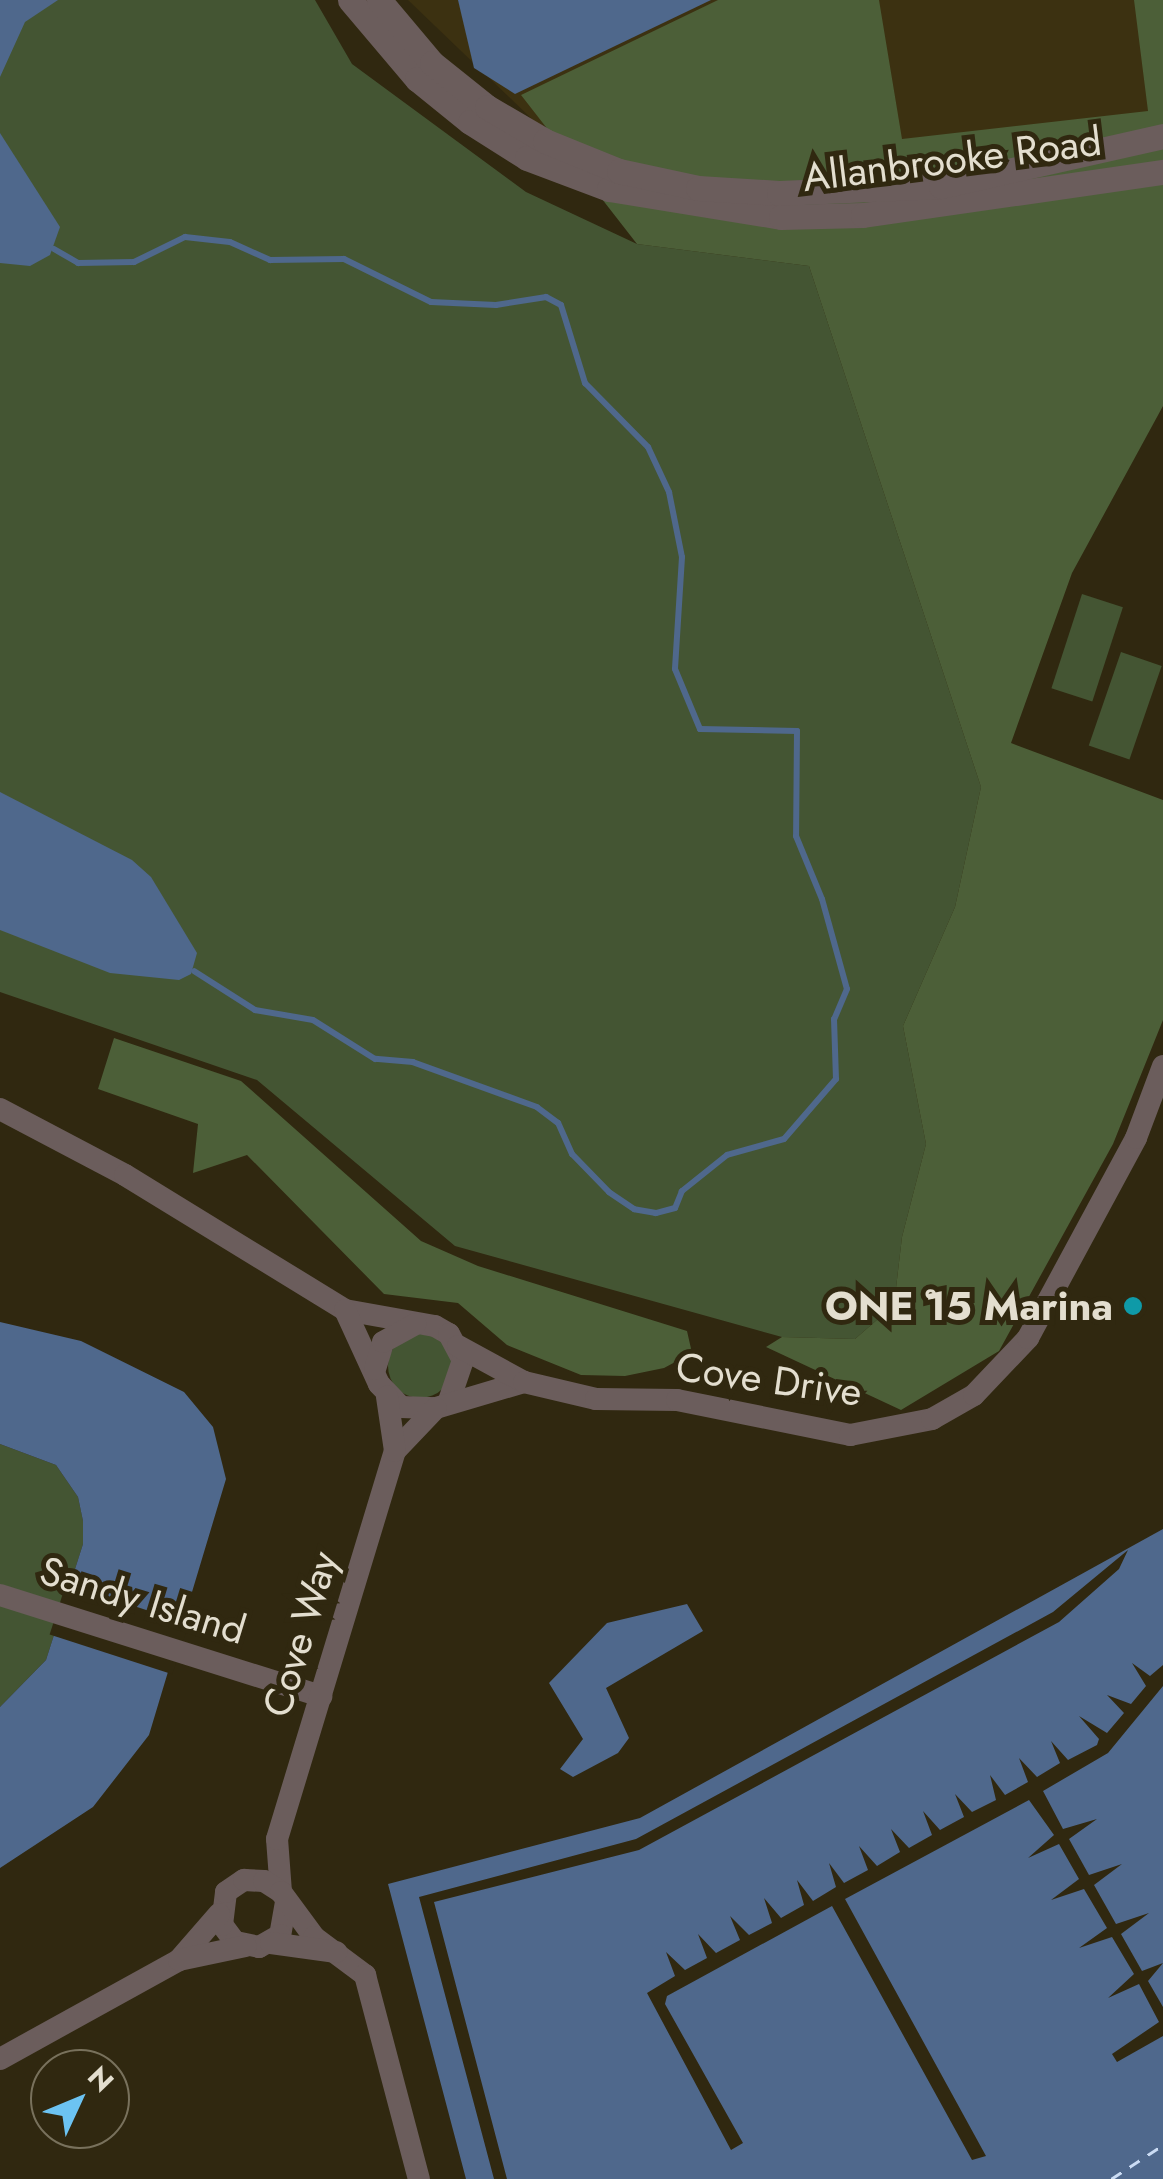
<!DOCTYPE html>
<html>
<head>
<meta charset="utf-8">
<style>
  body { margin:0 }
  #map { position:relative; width:1163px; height:2179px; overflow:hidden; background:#302810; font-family:Jost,sans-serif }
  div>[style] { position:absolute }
  .built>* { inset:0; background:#3c3111 }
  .green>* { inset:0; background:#453; transform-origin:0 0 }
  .round { border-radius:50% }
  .forest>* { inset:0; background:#4c5f38 }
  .water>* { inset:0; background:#4f688c }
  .pier>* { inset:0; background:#302810; transform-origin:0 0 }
  .stream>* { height:6px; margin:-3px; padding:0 3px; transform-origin:3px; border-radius:3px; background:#4f688c }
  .ferry>* { height:2.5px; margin-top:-1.25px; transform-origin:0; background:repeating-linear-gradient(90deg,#cbdcf4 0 12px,transparent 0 22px) }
  .minor>* { height:22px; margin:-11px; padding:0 11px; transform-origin:11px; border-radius:11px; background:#6b5d5c }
  .tertiary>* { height:25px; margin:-12.5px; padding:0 12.5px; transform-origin:12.5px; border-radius:12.5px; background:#6b5d5c }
  .dots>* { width:28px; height:28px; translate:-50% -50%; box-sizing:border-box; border:5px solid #302810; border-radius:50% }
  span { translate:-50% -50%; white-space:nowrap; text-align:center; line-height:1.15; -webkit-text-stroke:10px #302810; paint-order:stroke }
  .street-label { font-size:40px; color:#e3decf }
  .poi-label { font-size:40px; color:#e3decf; font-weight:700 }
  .right { translate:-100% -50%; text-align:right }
  .north { position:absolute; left:30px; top:2049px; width:100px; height:100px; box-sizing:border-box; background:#302810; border:2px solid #78715c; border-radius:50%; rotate:46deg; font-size:28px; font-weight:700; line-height:40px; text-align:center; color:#e3decf }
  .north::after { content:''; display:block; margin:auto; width:35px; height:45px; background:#6cc3f2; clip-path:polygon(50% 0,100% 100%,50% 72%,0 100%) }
</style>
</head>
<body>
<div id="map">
  <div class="built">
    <div style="clip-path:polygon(408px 0,1146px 0,1163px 110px,719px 173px,537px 124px)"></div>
  </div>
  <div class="green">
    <div style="clip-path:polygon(0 0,315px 0,352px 64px,526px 192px,637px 244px,809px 266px,981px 787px,955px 907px,903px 1026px,926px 1144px,902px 1237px,894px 1305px,855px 1339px,782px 1337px,455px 1246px,257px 1080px,0 992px)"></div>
    <div style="left:1082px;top:594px;width:43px;height:99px;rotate:18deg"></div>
    <div style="left:1121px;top:652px;width:43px;height:99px;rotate:19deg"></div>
    <div class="round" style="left:388px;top:1334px;width:64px;height:64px"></div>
    <div style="clip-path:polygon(0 1444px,56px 1465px,78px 1497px,83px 1521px,83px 1544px,46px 1660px,0 1707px)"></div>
  </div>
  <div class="forest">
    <div style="clip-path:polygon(718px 0,879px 0,902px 139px,1148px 111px,1134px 0,1163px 0,1163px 406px,1072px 573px,1011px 743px,1163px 800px,1163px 1020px,1113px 1144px,999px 1351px,901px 1410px,766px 1347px,782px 1337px,855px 1339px,894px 1305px,902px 1237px,926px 1144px,903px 1026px,955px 907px,981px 787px,809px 266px,637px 244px,521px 95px)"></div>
    <div style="clip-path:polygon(114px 1038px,241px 1081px,421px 1241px,478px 1266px,687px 1331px,692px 1353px,664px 1368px,625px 1376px,581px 1375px,507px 1345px,458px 1303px,384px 1294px,247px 1155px,193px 1173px,198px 1124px,98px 1089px)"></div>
  </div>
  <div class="water">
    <div style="clip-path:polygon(0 0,58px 0,25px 22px,0 77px)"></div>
    <div style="clip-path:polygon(458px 0,711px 0,515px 94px,474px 68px)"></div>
    <div style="clip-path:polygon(0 133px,60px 227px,50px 255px,30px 266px,0 263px)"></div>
    <div style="clip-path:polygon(0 792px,132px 860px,151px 877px,197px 953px,191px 974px,179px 980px,110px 973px,0 930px)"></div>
    <div style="clip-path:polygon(0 1322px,81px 1341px,184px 1392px,213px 1427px,226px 1479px,149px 1735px,93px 1807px,0 1868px,0 1707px,46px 1660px,83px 1544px,83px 1521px,78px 1497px,56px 1465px,0 1444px)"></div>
    <div style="clip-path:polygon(1163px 1529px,1163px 2179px,466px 2179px,388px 1884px,640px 1818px)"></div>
    <div style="clip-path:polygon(687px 1604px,703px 1631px,606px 1688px,629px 1738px,618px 1753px,573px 1777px,560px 1769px,583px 1739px,549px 1683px,607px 1623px)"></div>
  </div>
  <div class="pier">
    <div style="clip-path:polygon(1128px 1550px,1119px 1569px,1059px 1622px,639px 1850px,434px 1902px,507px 2179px,494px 2179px,419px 1897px,636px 1839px,1053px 1612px)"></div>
    <div style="left:66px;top:1584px;width:129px;height:53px;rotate:18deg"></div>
    <div style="clip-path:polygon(1132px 1663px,1150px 1676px,1163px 1665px,1163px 1686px,1108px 1753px,1043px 1791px,1063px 1829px,1097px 1819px,1069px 1839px,1089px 1875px,1122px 1864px,1094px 1885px,1116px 1924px,1149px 1913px,1121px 1934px,1142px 1971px,1163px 1963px,1148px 1981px,1163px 2007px,1163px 2036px,1117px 2062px,1112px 2054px,1159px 2022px,1139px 1984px,1108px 1998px,1134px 1974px,1112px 1937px,1079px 1948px,1107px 1928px,1084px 1889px,1051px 1900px,1079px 1879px,1059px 1844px,1028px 1858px,1054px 1835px,1029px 1800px,845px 1899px,986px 2156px,972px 2160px,832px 1906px,667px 1996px,665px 2004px,743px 2143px,731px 2150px,647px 1993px,675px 1976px,666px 1952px,685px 1970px,707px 1958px,698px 1934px,716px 1953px,740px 1940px,730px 1916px,749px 1935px,772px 1923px,764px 1898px,781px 1918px,804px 1905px,797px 1880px,813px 1901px,836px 1887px,829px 1863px,844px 1883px,868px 1870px,859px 1846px,877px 1866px,900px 1852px,891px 1829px,909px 1848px,932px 1835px,923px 1811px,940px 1830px,964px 1817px,955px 1794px,972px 1812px,996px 1800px,990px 1775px,1005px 1795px,1028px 1782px,1019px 1758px,1037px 1777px,1060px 1763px,1051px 1741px,1068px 1760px,1097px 1745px,1099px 1739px,1079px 1716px,1107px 1733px,1124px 1713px,1107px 1695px,1131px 1704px,1146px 1686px)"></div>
  </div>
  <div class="stream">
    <div style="left:54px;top:249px;width:28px;rotate:30deg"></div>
    <div style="left:78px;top:263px;width:56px;rotate:-1deg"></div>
    <div style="left:134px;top:262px;width:57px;rotate:-26.1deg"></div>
    <div style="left:185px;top:237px;width:45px;rotate:6.3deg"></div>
    <div style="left:230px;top:242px;width:44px;rotate:24.2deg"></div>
    <div style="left:270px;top:260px;width:74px;rotate:-0.8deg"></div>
    <div style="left:344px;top:259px;width:97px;rotate:26.3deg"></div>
    <div style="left:431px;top:302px;width:65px;rotate:2.6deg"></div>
    <div style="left:496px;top:305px;width:51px;rotate:-9.1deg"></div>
    <div style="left:546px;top:297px;width:17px;rotate:28deg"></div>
    <div style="left:561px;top:305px;width:82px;rotate:72.9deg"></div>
    <div style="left:585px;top:383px;width:90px;rotate:45.5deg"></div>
    <div style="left:648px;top:447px;width:50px;rotate:65deg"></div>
    <div style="left:669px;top:492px;width:66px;rotate:78.7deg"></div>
    <div style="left:682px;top:557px;width:112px;rotate:93.6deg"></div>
    <div style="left:675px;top:669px;width:65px;rotate:67.4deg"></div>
    <div style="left:700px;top:729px;width:97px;rotate:1.2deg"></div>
    <div style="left:797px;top:731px;width:105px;rotate:90.5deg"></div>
    <div style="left:796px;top:836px;width:68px;rotate:67.6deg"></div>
    <div style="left:822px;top:899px;width:93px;rotate:74.5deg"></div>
    <div style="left:847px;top:989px;width:33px;rotate:113deg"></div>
    <div style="left:834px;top:1019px;width:60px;rotate:88.1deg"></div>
    <div style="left:836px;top:1079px;width:79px;rotate:130.9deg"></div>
    <div style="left:784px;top:1139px;width:59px;rotate:164.3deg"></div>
    <div style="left:727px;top:1155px;width:58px;rotate:141.3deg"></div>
    <div style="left:682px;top:1191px;width:18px;rotate:112deg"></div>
    <div style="left:675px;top:1208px;width:20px;rotate:165deg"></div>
    <div style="left:656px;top:1213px;width:22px;rotate:-170deg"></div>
    <div style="left:634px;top:1209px;width:30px;rotate:-146deg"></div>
    <div style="left:609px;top:1192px;width:53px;rotate:-134.2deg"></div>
    <div style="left:572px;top:1154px;width:34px;rotate:-114deg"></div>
    <div style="left:558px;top:1123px;width:26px;rotate:-143deg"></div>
    <div style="left:537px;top:1107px;width:132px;rotate:-160.1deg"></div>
    <div style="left:413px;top:1062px;width:38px;rotate:-175deg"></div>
    <div style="left:375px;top:1059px;width:73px;rotate:-147.8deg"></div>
    <div style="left:313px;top:1020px;width:59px;rotate:-170.2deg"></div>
    <div style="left:255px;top:1010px;width:72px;rotate:-147.4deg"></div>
  </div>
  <div class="ferry">
    <div style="left:1111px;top:2179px;width:62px;rotate:-33.2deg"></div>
  </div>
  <div class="minor">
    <div style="left:0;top:1109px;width:141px;rotate:27.8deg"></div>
    <div style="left:125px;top:1175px;width:258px;rotate:31.5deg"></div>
    <div style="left:345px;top:1310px;width:91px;rotate:10.1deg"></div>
    <div style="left:435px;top:1326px;width:16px;rotate:30deg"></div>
    <div style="left:449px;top:1334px;width:30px;rotate:62deg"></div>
    <div style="left:463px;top:1360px;width:43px;rotate:108.9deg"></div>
    <div style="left:345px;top:1310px;width:81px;rotate:65.3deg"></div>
    <div style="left:379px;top:1384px;width:32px;rotate:46deg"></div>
    <div style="left:401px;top:1407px;width:35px;rotate:2deg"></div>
    <div style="left:436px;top:1408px;width:92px;rotate:-16.5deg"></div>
    <div style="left:458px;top:1346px;width:75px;rotate:28.6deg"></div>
    <div style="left:524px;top:1382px;width:74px;rotate:13.3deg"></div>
    <div style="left:596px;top:1399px;width:81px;rotate:0.7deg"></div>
    <div style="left:677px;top:1400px;width:177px;rotate:11.4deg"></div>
    <div style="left:850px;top:1435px;width:84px;rotate:-11deg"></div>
    <div style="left:932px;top:1419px;width:48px;rotate:-29.7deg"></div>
    <div style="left:974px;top:1395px;width:79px;rotate:-46.5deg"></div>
    <div style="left:1028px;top:1338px;width:227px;rotate:-61.6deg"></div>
    <div style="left:1136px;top:1138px;width:77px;rotate:-69.4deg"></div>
    <div style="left:375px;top:1369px;width:28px;rotate:-73deg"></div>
    <div style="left:383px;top:1342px;width:37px;rotate:-29deg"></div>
    <div style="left:395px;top:1451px;width:59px;rotate:-46.4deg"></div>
    <div style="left:0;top:1595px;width:337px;rotate:17.5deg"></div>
    <div style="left:281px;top:1892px;width:53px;rotate:-94.3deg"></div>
    <div style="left:277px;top:1839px;width:406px;rotate:-73.1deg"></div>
    <div style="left:395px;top:1451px;width:55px;rotate:-98.4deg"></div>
    <div style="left:286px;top:1902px;width:34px;rotate:100deg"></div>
    <div style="left:280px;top:1935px;width:24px;rotate:150deg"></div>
    <div style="left:259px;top:1947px;width:25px;rotate:-168deg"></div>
    <div style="left:235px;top:1942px;width:21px;rotate:-127deg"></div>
    <div style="left:222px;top:1925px;width:33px;rotate:-83deg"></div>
    <div style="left:226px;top:1892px;width:22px;rotate:-34deg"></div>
    <div style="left:244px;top:1880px;width:20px;rotate:3deg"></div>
    <div style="left:264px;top:1881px;width:20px;rotate:33deg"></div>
    <div style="left:281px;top:1892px;width:56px;rotate:53.7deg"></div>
    <div style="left:314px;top:1937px;width:64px;rotate:36.7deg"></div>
    <div style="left:365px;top:1975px;width:211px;rotate:75.2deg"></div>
    <div style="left:271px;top:1943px;width:66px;rotate:7.9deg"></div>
    <div style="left:179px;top:1960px;width:61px;rotate:-49deg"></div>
    <div style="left:0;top:2059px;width:205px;rotate:-28.9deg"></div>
    <div style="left:179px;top:1960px;width:68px;rotate:-11.8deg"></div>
  </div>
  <div class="tertiary">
    <div style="left:350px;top:0;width:104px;rotate:49.7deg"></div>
    <div style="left:417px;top:79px;width:68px;rotate:39.1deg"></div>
    <div style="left:470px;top:122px;width:67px;rotate:32.3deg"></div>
    <div style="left:527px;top:158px;width:88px;rotate:20.7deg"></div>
    <div style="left:609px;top:189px;width:174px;rotate:9.2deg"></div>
    <div style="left:781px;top:217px;width:82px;rotate:-1.4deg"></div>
    <div style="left:863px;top:215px;width:303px;rotate:-8.2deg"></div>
    <div style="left:379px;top:0;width:82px;rotate:49.9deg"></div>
    <div style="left:432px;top:63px;width:70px;rotate:38.7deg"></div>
    <div style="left:487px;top:107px;width:67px;rotate:30.4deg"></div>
    <div style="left:545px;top:141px;width:80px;rotate:22.1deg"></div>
    <div style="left:619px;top:171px;width:81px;rotate:12.1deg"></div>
    <div style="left:698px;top:188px;width:81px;rotate:3.5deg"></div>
    <div style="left:779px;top:193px;width:162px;rotate:-2.5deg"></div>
    <div style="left:941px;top:186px;width:228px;rotate:-12.7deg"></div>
  </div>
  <div class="dots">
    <div style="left:1133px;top:1306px;background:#0f9aa8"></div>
  </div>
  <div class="street-label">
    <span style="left:952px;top:159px;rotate:-7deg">Allanbrooke Road</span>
    <span style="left:769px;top:1379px;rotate:8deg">Cove Drive</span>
    <span style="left:143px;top:1600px;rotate:17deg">Sandy Island</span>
    <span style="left:300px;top:1634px;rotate:-73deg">Cove Way</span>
  </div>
  <div class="poi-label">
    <span class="right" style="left:1113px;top:1306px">ONE ̊15 Marina</span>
  </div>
  <div class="north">N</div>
</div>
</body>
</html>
